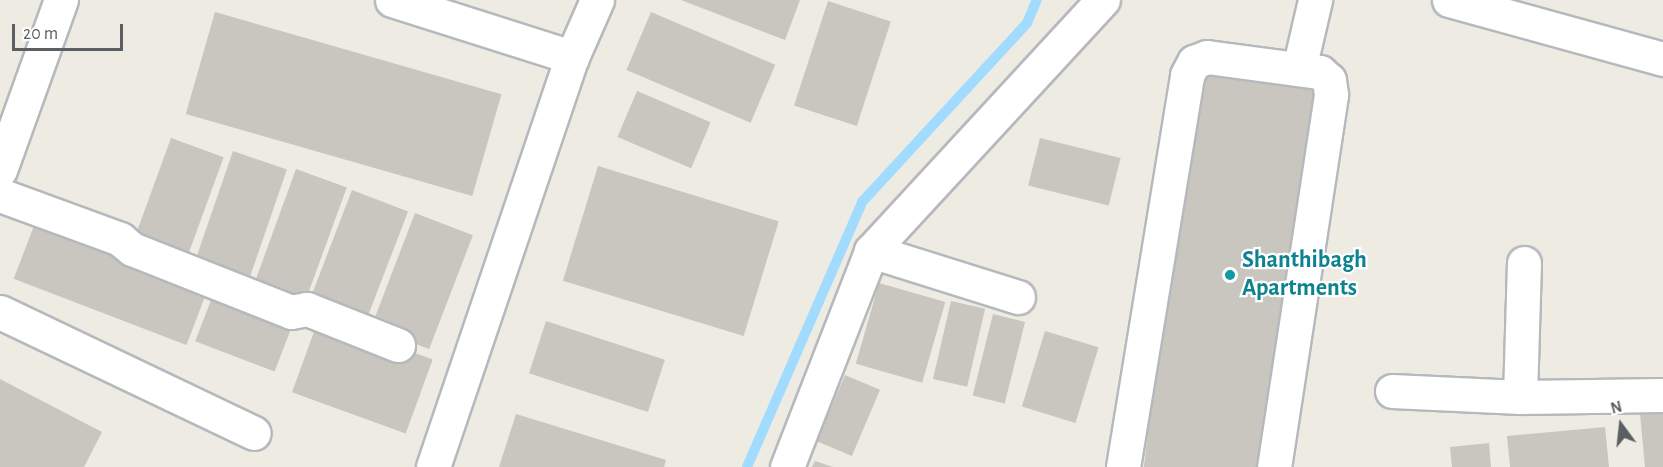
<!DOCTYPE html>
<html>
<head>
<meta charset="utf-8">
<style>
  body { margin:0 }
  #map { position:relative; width:1663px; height:467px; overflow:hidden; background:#eeebe2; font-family:"Alegreya Sans",sans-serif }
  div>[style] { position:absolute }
  .stream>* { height:10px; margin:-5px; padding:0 5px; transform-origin:5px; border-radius:5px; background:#a1dbff }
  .building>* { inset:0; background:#c9c5bf; transform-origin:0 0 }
  .roads { filter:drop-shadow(2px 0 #b5b9bd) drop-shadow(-2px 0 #b5b9bd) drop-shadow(0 2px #b5b9bd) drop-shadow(0 -2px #b5b9bd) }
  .minor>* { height:33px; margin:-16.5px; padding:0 16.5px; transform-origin:16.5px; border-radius:16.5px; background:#fff }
  .dots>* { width:16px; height:16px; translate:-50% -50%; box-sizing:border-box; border:3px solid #fff; border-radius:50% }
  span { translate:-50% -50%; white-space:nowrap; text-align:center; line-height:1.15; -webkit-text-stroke:4.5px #fff; paint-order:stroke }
  .culture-label { font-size:24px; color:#0d838f; font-weight:700 }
  .left { translate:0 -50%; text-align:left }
  .north { position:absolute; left:1591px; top:395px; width:60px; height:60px; -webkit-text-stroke:4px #fff; paint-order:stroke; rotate:345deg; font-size:16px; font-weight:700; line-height:24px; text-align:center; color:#5a5f64 }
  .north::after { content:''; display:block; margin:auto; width:21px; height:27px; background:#5a5f64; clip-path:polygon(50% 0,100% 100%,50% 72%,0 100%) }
  .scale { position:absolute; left:12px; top:24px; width:111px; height:27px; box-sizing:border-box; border:3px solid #5a5f64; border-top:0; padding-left:8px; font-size:18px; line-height:21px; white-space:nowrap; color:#5a5f64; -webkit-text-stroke:4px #fff; paint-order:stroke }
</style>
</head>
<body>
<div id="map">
  <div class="stream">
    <div style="left:747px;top:467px;width:289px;rotate:-66.5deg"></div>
    <div style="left:862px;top:202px;width:243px;rotate:-47.3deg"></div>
    <div style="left:1027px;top:23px;width:25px;rotate:-67deg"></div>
  </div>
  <div class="building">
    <div style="clip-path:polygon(681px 0,800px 0,785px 40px)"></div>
    <div style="left:828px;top:1px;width:66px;height:110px;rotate:18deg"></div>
    <div style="left:215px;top:12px;width:298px;height:106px;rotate:16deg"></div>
    <div style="left:651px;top:12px;width:135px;height:63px;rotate:23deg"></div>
    <div style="left:1193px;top:67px;width:134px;height:405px;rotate:7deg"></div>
    <div style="left:637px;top:91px;width:80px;height:50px;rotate:23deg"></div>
    <div style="left:171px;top:138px;width:56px;height:108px;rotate:20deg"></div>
    <div style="left:1040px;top:138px;width:83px;height:49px;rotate:14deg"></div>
    <div style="left:233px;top:151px;width:57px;height:120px;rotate:19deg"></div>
    <div style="left:598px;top:166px;width:189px;height:120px;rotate:17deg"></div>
    <div style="left:296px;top:169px;width:54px;height:126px;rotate:20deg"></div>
    <div style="left:352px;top:190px;width:60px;height:120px;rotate:21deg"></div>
    <div style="left:415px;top:213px;width:62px;height:122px;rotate:21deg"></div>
    <div style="left:37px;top:218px;width:185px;height:65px;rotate:21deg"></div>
    <div style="left:879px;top:283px;width:69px;height:84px;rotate:16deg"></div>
    <div style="left:216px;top:287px;width:85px;height:58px;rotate:21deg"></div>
    <div style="left:951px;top:301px;width:35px;height:80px;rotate:13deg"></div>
    <div style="left:993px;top:314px;width:33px;height:84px;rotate:14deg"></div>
    <div style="left:319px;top:318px;width:121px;height:79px;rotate:20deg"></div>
    <div style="left:546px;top:321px;width:125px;height:55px;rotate:18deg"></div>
    <div style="left:1045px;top:331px;width:56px;height:79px;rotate:17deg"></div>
    <div style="left:845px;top:375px;width:38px;height:72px;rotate:23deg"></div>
    <div style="clip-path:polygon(0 379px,102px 432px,84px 467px,0 467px)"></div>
    <div style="clip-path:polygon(1663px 411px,1663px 467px,1645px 467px,1640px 414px)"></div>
    <div style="clip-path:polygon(516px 414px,666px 460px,664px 467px,499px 467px)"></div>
    <div style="clip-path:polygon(1605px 427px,1609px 467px,1510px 467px,1507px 436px)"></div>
    <div style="clip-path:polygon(1489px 443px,1491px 467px,1452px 467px,1450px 447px)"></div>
    <div style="clip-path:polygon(815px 461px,833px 467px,812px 467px)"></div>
  </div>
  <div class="roads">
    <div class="minor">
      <div style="left:392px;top:0;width:189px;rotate:17.6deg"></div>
      <div style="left:1449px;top:0;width:222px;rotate:15.4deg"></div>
      <div style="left:1299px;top:69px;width:71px;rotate:-76.9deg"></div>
      <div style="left:0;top:170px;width:181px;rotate:-70.3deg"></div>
      <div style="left:0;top:195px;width:128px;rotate:20.1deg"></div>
      <div style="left:120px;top:239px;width:16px;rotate:40deg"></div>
      <div style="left:132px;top:249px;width:171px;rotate:21.6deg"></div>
      <div style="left:291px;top:312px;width:16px;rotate:-11deg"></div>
      <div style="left:307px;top:309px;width:98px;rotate:21.6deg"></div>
      <div style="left:871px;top:251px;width:154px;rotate:17.4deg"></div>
      <div style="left:0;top:312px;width:281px;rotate:25.5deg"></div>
      <div style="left:1392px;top:391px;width:128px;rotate:2.7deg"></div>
      <div style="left:1520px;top:397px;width:143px;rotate:-0.8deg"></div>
      <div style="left:1520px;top:397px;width:134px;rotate:-88.3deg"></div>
      <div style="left:433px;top:467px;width:433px;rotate:-71.3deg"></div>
      <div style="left:572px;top:57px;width:62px;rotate:-66.3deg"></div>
      <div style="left:787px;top:467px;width:232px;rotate:-68.7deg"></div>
      <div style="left:871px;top:251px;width:342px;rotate:-47.3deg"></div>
      <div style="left:1123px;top:467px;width:397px;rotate:-80.7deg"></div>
      <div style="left:1187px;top:75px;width:15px;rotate:-62deg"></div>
      <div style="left:1194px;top:62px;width:14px;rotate:-21deg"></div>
      <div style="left:1207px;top:57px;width:114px;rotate:7.6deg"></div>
      <div style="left:1320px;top:72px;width:12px;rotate:42deg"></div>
      <div style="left:1329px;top:80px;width:15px;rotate:82deg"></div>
      <div style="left:1331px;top:95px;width:376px;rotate:98.7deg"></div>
    </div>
  </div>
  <div class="dots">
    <div style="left:1230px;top:275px;background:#0f9aa8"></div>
  </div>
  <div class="culture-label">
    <span class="left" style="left:1242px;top:275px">Shanthibagh<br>Apartments</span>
  </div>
  <div class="north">N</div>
  <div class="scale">20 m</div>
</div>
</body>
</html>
